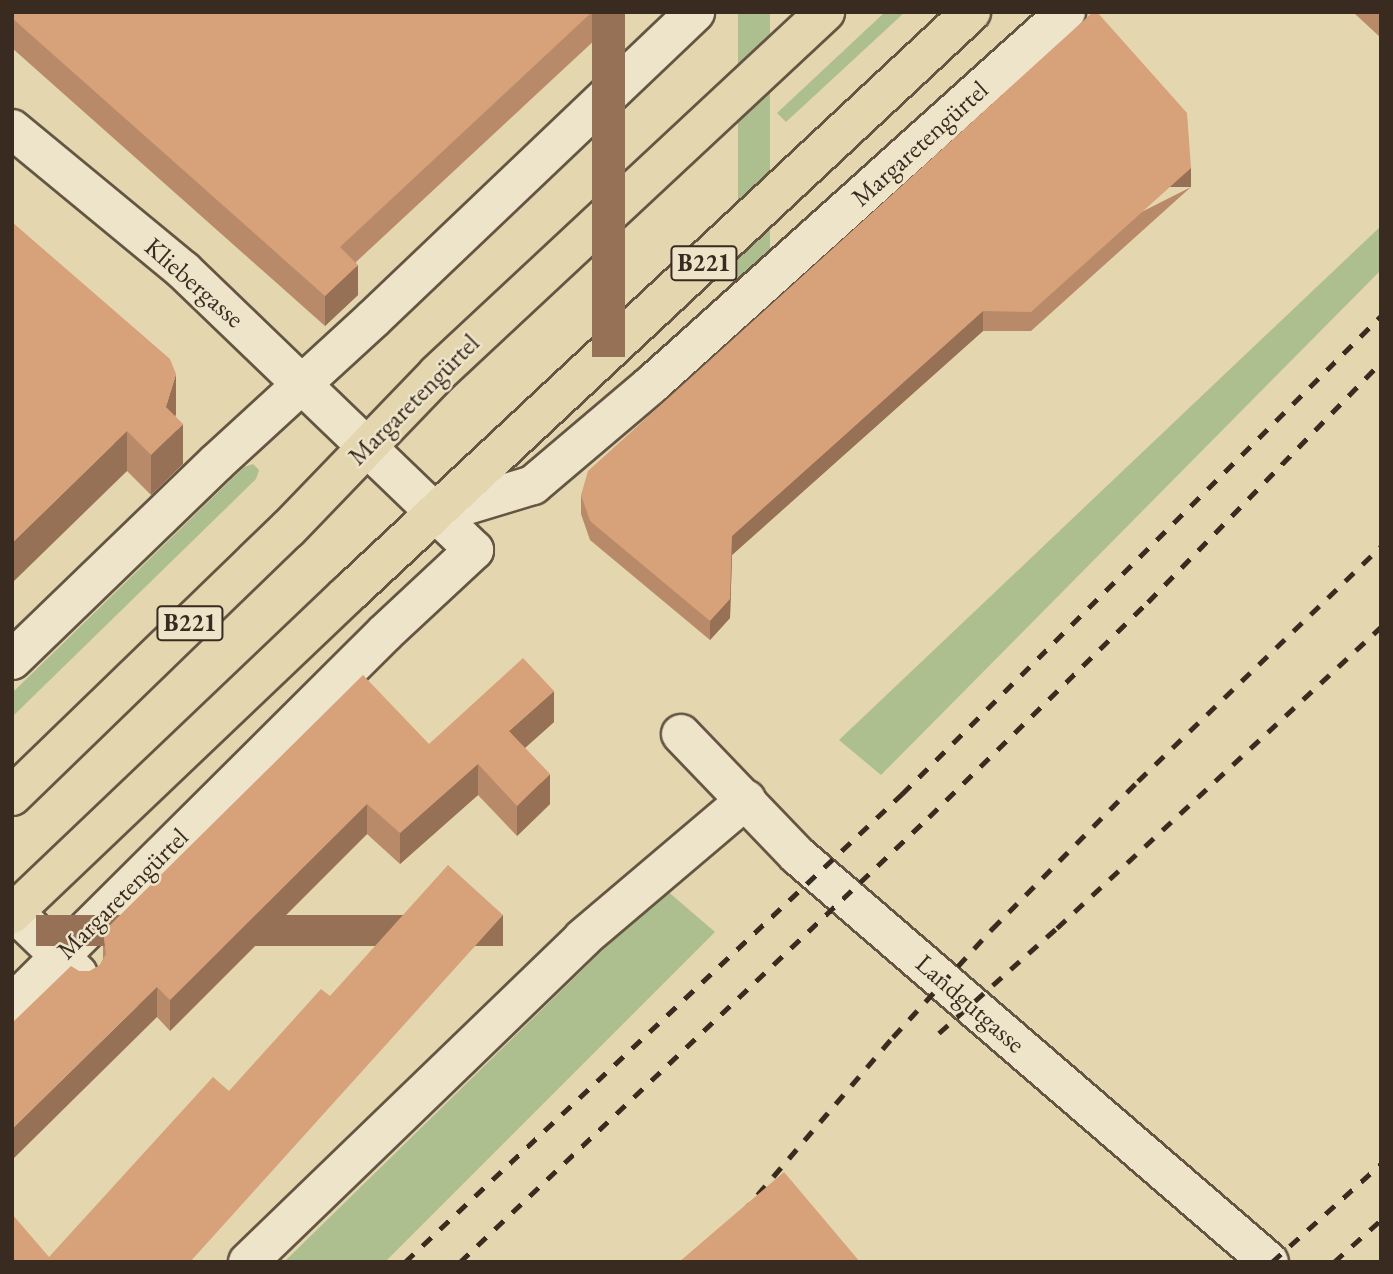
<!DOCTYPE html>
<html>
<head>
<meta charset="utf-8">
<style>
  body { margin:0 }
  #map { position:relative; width:1393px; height:1274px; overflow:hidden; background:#e4d6ae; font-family:"EB Garamond",serif }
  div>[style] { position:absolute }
  .green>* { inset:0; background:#aebf8f; transform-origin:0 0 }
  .roads { filter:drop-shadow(2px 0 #645643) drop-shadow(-2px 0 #645643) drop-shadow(0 2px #645643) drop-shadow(0 -2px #645643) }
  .minor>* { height:38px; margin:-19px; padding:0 19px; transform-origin:19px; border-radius:19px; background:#ede4ca }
  .major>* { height:38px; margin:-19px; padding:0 19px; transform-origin:19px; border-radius:19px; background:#e4d6ae }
  .rail>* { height:5px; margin-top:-2.5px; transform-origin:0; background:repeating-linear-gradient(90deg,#392b1f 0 12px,transparent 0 24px) }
  .wall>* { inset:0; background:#b98a69 }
  .shaded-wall>* { inset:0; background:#967155; transform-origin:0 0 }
  .building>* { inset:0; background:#d7a17a }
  span { translate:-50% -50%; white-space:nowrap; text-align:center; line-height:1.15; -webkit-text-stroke:5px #ede4ca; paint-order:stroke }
  .shield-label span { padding:2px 5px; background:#ede4ca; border:2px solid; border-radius:5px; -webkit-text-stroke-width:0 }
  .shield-label { font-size:24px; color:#392b1f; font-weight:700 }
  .street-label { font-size:26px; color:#392b1f }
  .frame { position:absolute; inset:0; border:14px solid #392b1f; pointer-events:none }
</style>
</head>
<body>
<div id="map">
  <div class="green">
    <div style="left:738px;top:12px;width:32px;height:345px"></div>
    <div style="clip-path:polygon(885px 12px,905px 12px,786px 122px,777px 113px)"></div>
    <div style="clip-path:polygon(1381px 226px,1381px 270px,881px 775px,839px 740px)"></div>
    <div style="clip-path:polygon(253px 464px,259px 470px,256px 479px,12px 717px,12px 693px,244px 467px)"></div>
    <div style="clip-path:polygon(665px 889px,715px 932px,385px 1262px,284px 1262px)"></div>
  </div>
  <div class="roads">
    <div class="minor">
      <div style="left:12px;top:129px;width:222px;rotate:39.5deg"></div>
      <div style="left:183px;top:270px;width:404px;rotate:43.9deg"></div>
      <div style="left:474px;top:550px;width:122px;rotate:137deg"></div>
      <div style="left:385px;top:633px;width:526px;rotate:135.15deg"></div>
      <div style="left:437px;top:514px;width:100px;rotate:-16.8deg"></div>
      <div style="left:533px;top:485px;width:155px;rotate:-40.3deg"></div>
      <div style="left:651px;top:385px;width:558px;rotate:-41.95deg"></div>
      <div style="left:12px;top:660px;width:284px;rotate:-44deg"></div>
      <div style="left:216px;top:463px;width:213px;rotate:-42.5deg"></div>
      <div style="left:373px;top:319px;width:445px;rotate:-43.6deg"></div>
      <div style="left:681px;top:734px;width:168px;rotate:46.2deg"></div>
      <div style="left:797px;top:855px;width:623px;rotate:40.77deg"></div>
      <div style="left:14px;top:912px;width:89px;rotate:44.1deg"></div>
      <div style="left:248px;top:1262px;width:466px;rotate:-44deg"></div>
      <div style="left:583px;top:938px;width:214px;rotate:-40.3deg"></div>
    </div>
    <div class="major">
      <div style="left:12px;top:796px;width:384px;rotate:-44.1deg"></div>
      <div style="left:288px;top:529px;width:215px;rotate:-46.1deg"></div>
      <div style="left:437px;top:374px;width:531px;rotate:-43.01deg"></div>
      <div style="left:12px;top:914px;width:463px;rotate:-43.6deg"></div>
      <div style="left:347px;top:595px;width:854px;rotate:-43.05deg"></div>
    </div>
  </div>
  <div class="rail">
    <div style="left:939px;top:1033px;width:158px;rotate:-41.7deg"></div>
    <div style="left:1057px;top:928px;width:442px;rotate:-42.9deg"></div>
    <div style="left:742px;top:1213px;width:232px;rotate:-49.4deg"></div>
    <div style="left:893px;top:1037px;width:147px;rotate:-47.5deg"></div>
    <div style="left:992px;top:929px;width:208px;rotate:-45.4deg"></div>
    <div style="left:1138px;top:781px;width:338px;rotate:-44deg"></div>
    <div style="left:405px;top:1262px;width:683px;rotate:-43.28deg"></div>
    <div style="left:902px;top:794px;width:677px;rotate:-44.94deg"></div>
    <div style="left:460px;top:1262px;width:647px;rotate:-43.5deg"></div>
    <div style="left:929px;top:817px;width:307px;rotate:-44.5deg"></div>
    <div style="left:1148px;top:602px;width:334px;rotate:-45.8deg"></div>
    <div style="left:1272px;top:1262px;width:147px;rotate:-42deg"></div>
    <div style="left:1334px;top:1262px;width:63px;rotate:-41.8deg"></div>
  </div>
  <div class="wall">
    <div style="clip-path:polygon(12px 12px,625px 12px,356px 262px,358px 295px,325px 326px,12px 48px)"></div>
    <div style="clip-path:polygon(1353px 12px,1381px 12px,1381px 38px)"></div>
    <div style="clip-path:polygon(1191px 187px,1031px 331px,983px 331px,732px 555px,730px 618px,710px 640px,590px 540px,581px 514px,581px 495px)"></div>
    <div style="clip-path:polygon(12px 222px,176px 414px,175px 416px,183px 464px,151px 495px,127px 471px)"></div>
    <div style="clip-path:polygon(554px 722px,525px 748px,550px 804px,517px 836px,478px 795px,400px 864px,367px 834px,170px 1031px,157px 1017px,79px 971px,90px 971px,100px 965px,103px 959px,103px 932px,429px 744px)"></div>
  </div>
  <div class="shaded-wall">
    <div style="left:592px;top:12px;width:33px;height:345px"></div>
    <div style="left:1191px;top:168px;width:19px;height:215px;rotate:90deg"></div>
    <div style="clip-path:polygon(358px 265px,358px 295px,325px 326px,325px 296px)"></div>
    <div style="clip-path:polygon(983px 311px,983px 331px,732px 555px,730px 618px,710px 640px,710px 621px,732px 536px)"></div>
    <div style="clip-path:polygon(176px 374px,176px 414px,168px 439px,183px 424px,183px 464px,151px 495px,151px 455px)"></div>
    <div style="clip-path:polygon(127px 431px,127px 471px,12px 583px,12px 543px)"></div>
    <div style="clip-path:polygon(554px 691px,554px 722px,509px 762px,509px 731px)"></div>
    <div style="clip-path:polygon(478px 764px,478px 795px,400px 864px,400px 833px)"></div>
    <div style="clip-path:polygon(550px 774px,550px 804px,517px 836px,517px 806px)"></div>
    <div style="clip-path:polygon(367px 804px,367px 834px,170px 1031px,170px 1000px)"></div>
    <div style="left:503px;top:915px;width:31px;height:467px;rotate:90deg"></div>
    <div style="clip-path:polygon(157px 987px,157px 1017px,12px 1160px,12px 1129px)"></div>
  </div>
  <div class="building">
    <div style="clip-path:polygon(12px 12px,592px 12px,340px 247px,358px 265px,325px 296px,12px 18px)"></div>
    <div style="clip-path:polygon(1093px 12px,1097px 12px,1187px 113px,1191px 168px,1031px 312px,983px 311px,732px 536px,730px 599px,710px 621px,590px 521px,581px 495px,588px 471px)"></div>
    <div style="clip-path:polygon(12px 222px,170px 359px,176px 374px,166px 407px,183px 424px,151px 455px,127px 431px,12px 543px)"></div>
    <div style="clip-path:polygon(523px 658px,554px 691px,509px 731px,550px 774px,517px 806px,478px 764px,400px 833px,367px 804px,170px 1000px,157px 987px,12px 1129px,12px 1023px,71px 966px,79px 971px,90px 971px,100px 965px,106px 954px,103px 932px,363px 675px,429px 744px)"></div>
    <div style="clip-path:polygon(448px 865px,503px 915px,190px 1262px,12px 1262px,12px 1214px,49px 1257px,213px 1077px,229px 1091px,321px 989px,330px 996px)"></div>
    <div style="clip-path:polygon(784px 1172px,860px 1262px,679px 1262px)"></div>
  </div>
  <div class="shield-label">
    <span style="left:704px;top:263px">B221</span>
    <span style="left:190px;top:623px">B221</span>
  </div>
  <div class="street-label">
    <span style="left:920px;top:144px;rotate:-42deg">Margaretengürtel</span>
    <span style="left:194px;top:283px;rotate:41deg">Kliebergasse</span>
    <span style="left:414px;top:400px;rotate:-45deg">Margaretengürtel</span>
    <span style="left:123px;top:894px;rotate:-45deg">Margaretengürtel</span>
    <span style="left:970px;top:1004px;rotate:41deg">Landgutgasse</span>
  </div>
  <div class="frame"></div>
</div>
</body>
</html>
